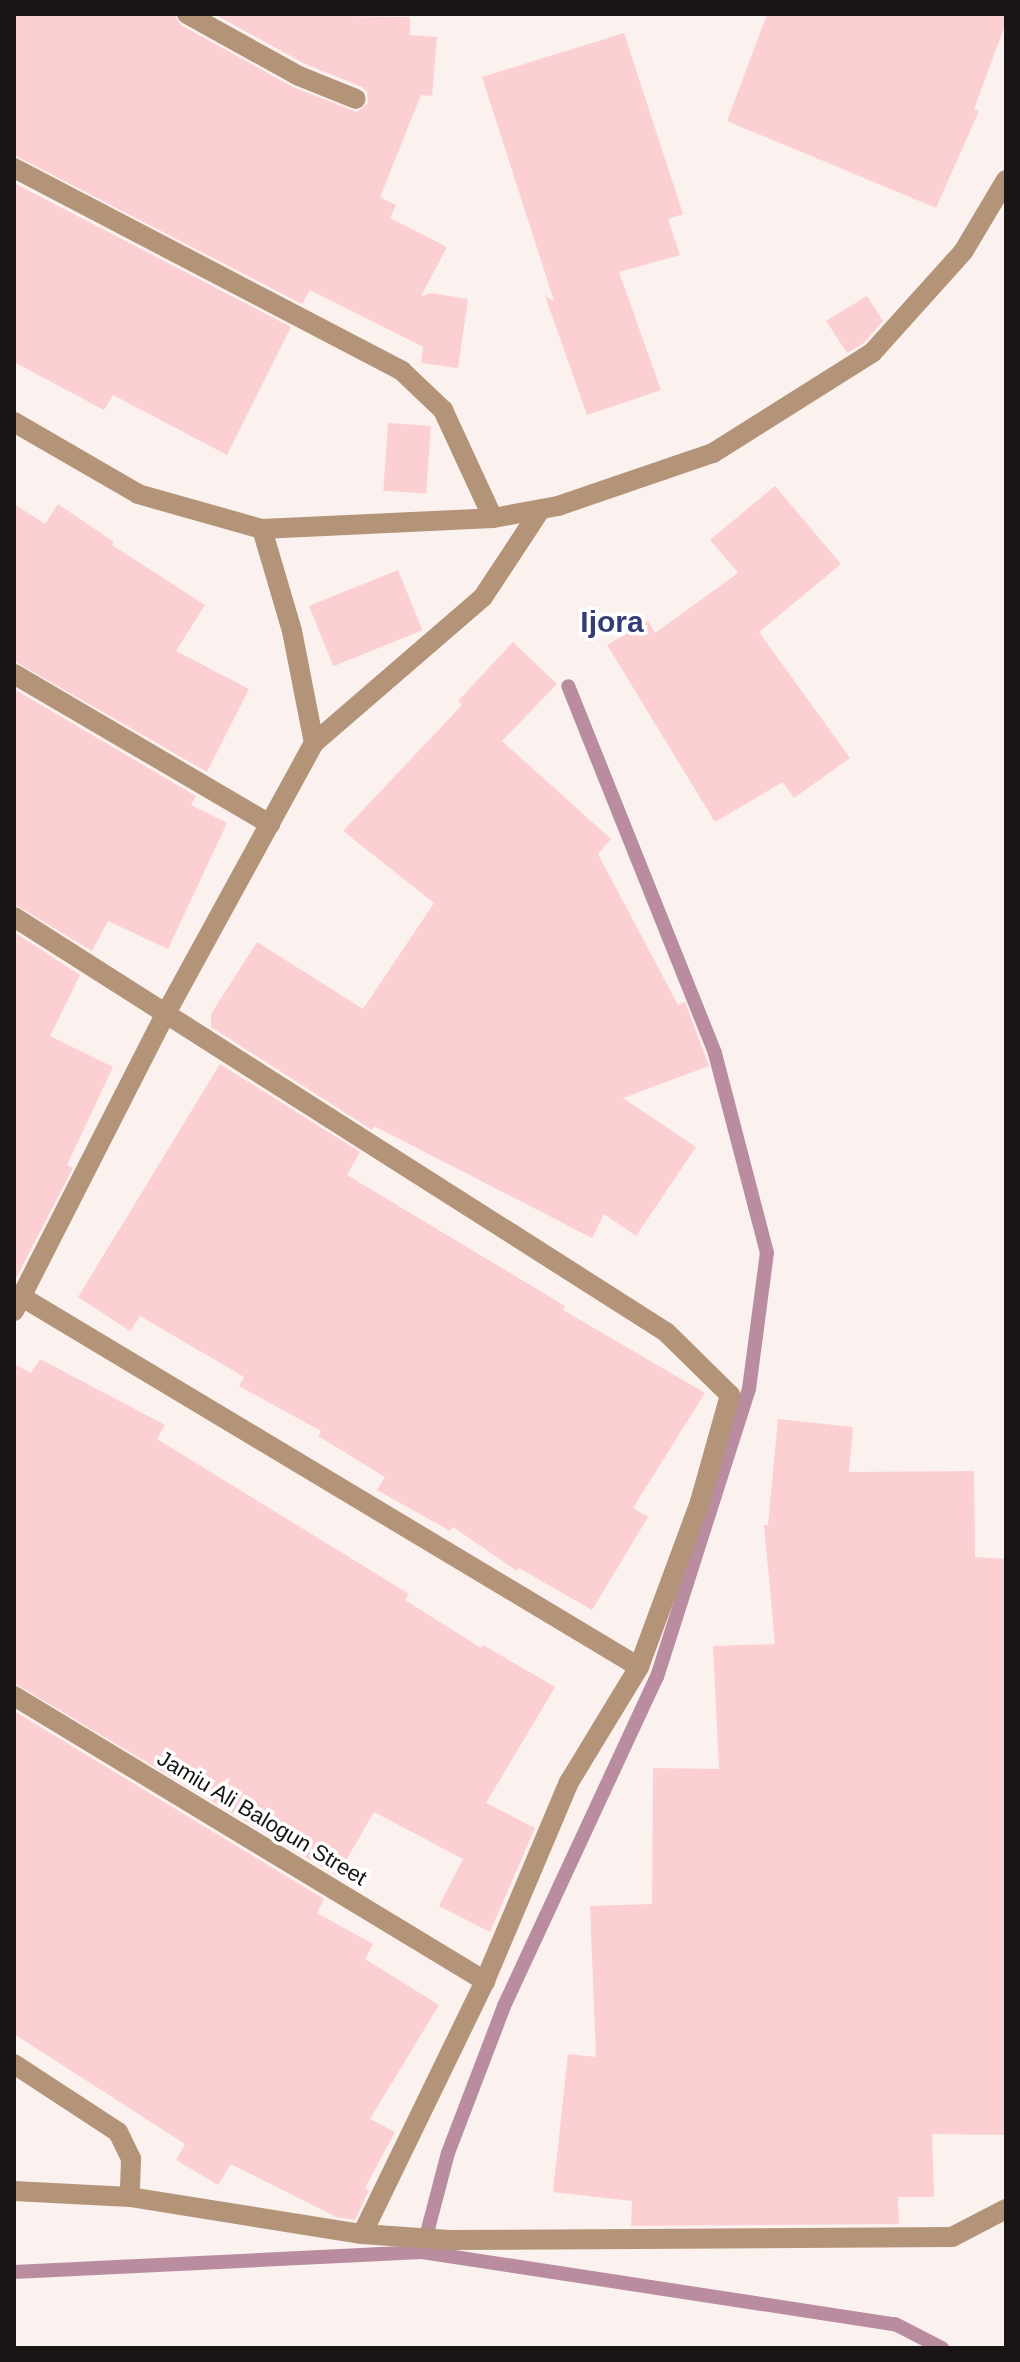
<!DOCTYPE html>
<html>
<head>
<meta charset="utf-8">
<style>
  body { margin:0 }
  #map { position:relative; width:1020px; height:2362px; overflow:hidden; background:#fbf1ee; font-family:Helvetica,sans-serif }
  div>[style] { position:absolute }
  .stream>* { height:14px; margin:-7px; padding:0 7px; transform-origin:7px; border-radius:7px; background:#b98ca0 }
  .building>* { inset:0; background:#fcd0d3; transform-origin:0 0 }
  .minor>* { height:20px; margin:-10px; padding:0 10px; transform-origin:10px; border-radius:10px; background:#b49478 }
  span { translate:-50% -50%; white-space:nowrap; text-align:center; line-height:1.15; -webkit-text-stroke:7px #fff; paint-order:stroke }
  .street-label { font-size:22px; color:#181514 }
  .district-label { font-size:30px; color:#353b76; font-weight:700 }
  .frame { position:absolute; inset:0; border:16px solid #181514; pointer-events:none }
</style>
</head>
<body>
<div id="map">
  <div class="stream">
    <div style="left:422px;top:2252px;width:102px;rotate:-75.3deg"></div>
    <div style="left:448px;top:2153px;width:157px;rotate:-69.1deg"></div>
    <div style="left:504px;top:2006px;width:363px;rotate:-65.1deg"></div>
    <div style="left:657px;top:1677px;width:302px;rotate:-72.3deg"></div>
    <div style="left:749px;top:1389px;width:137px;rotate:-82.5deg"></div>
    <div style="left:767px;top:1253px;width:207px;rotate:-104.6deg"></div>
    <div style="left:715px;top:1053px;width:395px;rotate:-111.8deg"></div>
    <div style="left:14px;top:2272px;width:408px;rotate:-2.8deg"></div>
    <div style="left:422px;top:2252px;width:478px;rotate:8.7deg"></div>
    <div style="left:895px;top:2324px;width:53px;rotate:27.1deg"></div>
  </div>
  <div class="building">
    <div style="clip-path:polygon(14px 14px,174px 14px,181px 25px,293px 87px,357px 112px,368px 103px,367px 92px,362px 87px,305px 64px,214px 14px,410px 17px,410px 35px,437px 37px,432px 96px,421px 95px,380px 197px,396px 205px,390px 218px,447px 247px,421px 296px,431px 293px,468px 299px,458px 368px,421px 363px,423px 347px,310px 290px,302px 304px,14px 155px)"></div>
    <div style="clip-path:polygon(767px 14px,1006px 14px,1006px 23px,974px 109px,979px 111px,936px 208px,727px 121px)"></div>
    <div style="clip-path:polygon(624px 33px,683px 214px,668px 219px,680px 255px,619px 272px,661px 390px,587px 415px,545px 296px,554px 301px,482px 77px)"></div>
    <div style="clip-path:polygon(14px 183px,291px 327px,227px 455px,113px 395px,104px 410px,14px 362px)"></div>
    <div style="clip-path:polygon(867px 296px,883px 321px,864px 343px,847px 353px,826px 321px)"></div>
    <div style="left:388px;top:423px;width:43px;height:68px;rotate:4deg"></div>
    <div style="clip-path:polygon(775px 486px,841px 564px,759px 632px,850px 758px,794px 798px,783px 782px,715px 822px,607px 645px,648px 621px,655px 633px,738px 573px,710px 540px)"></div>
    <div style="clip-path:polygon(14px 504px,45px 524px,58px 504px,114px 542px,112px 545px,205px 605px,176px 651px,249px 689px,207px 772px,14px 661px)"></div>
    <div style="left:398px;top:570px;width:65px;height:96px;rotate:68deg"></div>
    <div style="clip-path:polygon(513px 642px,557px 684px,502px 741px,611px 839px,598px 854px,678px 1005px,685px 1002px,709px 1066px,623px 1098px,696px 1147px,636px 1236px,604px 1214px,592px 1238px,374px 1126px,372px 1130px,211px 1027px,211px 1014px,257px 942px,363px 1009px,434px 903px,343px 831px,462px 705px,458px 701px)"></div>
    <div style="clip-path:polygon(14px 689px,196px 796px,191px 805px,227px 823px,168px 949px,108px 921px,92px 951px,14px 904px)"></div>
    <div style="clip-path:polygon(14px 932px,80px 975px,50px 1036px,113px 1067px,67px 1165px,73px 1168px,14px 1282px)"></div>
    <div style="clip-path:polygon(220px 1064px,360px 1152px,347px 1175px,565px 1306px,563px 1310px,705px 1393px,633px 1508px,648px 1517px,592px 1610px,519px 1568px,517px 1571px,453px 1527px,450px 1531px,377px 1490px,385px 1477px,318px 1436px,321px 1431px,239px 1386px,244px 1377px,140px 1316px,130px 1331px,78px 1297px)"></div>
    <div style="clip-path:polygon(40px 1359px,165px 1425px,157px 1439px,409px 1594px,405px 1600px,481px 1648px,483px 1645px,555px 1687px,486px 1803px,535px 1828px,490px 1932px,439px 1906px,463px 1859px,374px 1812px,337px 1876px,14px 1683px,14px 1364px,31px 1373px)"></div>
    <div style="clip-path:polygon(778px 1419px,853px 1427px,849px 1472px,974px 1471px,975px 1557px,1006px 1559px,1006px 2135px,932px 2134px,934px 2197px,898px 2197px,899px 2224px,631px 2226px,632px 2201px,553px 2192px,568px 2054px,596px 2057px,590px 1906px,652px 1904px,653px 1768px,719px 1769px,713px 1646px,775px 1644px,764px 1525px,768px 1525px)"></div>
    <div style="clip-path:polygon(14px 1711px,324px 1899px,317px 1913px,373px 1944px,365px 1959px,439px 2005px,370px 2119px,395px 2132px,365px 2188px,369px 2190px,355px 2220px,336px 2217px,231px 2164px,218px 2185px,176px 2160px,185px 2144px,14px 2034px)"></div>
  </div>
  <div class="minor">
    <div style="left:187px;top:14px;width:128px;rotate:29deg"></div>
    <div style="left:299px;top:76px;width:61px;rotate:22deg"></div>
    <div style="left:14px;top:168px;width:438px;rotate:27.6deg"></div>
    <div style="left:402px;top:371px;width:57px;rotate:43.6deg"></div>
    <div style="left:443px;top:410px;width:119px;rotate:65.2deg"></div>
    <div style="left:14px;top:422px;width:143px;rotate:30.1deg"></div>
    <div style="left:138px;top:494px;width:129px;rotate:15.8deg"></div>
    <div style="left:262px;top:529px;width:231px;rotate:-2.7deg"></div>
    <div style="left:493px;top:518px;width:66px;rotate:-10.5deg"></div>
    <div style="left:558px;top:506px;width:164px;rotate:-18.9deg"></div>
    <div style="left:713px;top:453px;width:188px;rotate:-32.2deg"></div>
    <div style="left:872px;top:353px;width:136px;rotate:-48deg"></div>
    <div style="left:963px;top:252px;width:84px;rotate:-59.2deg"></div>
    <div style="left:262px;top:529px;width:106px;rotate:73.6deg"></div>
    <div style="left:292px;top:631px;width:114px;rotate:78.9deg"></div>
    <div style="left:14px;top:674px;width:297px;rotate:30.4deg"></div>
    <div style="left:14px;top:917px;width:773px;rotate:32.48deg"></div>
    <div style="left:666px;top:1332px;width:90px;rotate:44.5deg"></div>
    <div style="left:730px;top:1395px;width:111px;rotate:105.7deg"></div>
    <div style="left:700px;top:1502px;width:176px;rotate:110.3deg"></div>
    <div style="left:639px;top:1667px;width:135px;rotate:121.3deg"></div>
    <div style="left:569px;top:1782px;width:216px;rotate:112.9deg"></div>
    <div style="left:485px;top:1981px;width:281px;rotate:115.9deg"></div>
    <div style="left:22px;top:1297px;width:719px;rotate:30.95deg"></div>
    <div style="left:14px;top:1311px;width:332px;rotate:-63deg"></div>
    <div style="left:165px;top:1015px;width:310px;rotate:-61.3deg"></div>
    <div style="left:314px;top:743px;width:223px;rotate:-40.8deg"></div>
    <div style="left:483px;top:597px;width:105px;rotate:-56.6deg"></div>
    <div style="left:14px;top:1696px;width:551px;rotate:31.18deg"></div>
    <div style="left:14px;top:2064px;width:124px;rotate:33.2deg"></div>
    <div style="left:118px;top:2132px;width:30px;rotate:64deg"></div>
    <div style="left:131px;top:2159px;width:38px;rotate:92deg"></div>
    <div style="left:14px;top:2191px;width:116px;rotate:3deg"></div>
    <div style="left:130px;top:2197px;width:235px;rotate:9.1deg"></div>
    <div style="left:362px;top:2234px;width:87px;rotate:3.9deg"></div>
    <div style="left:449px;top:2240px;width:503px;rotate:-0.34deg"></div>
    <div style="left:952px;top:2237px;width:61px;rotate:-27.4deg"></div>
  </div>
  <div class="street-label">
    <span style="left:262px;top:1818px;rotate:31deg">Jamiu Ali Balogun Street</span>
  </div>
  <div class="district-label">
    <span style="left:612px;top:622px">Ijora</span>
  </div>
  <div class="frame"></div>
</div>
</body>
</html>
